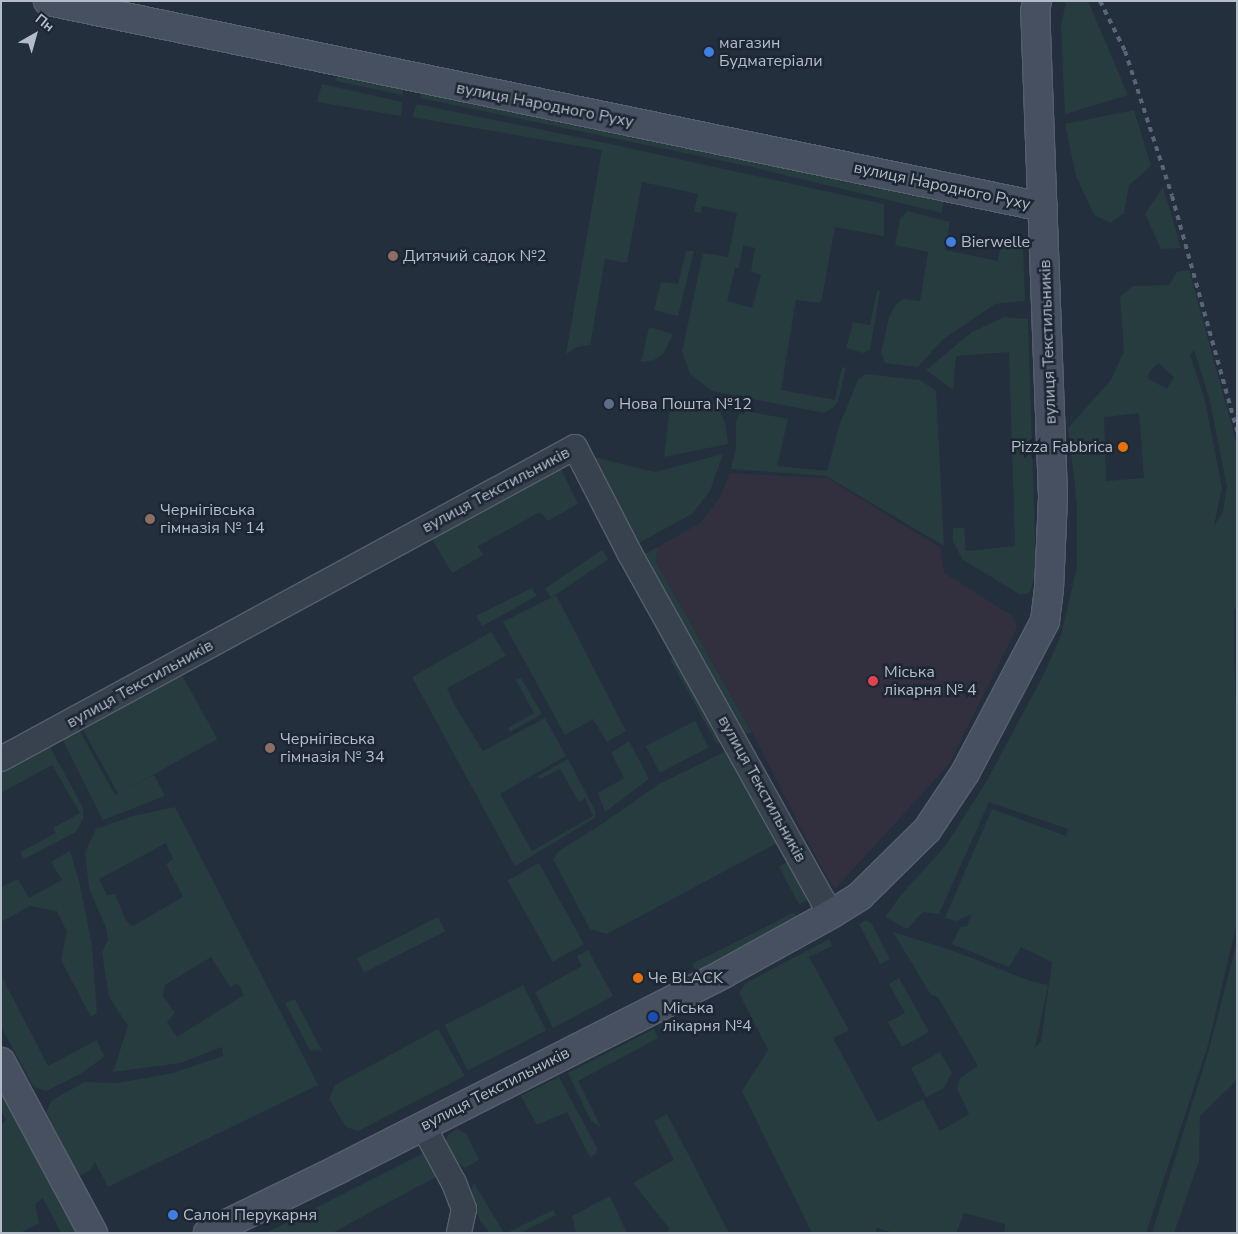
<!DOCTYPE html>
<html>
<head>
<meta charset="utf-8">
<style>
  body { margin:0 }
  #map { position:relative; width:1238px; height:1234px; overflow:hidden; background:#242f3e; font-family:"Nunito Sans",sans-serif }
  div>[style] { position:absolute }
  .medical>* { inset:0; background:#32303f }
  .green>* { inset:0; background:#263c3f; transform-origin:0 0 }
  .roads { filter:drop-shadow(1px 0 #565f6c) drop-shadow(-1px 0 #565f6c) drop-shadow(0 1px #565f6c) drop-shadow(0 -1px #565f6c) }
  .street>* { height:24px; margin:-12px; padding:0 12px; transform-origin:12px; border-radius:12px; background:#38414e }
  .secondary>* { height:28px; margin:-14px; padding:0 14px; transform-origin:14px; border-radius:14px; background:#465061 }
  .rail>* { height:4px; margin-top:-2px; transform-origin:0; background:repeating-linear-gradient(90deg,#5a6575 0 5px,transparent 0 10px) }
  .dots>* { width:14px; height:14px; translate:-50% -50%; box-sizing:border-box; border:2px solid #1d2633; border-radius:50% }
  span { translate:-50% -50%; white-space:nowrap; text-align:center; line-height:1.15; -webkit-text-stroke:5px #1d2633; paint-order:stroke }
  .poi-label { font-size:16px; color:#b4bcc9 }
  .left { translate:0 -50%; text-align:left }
  .right { translate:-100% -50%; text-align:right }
  .street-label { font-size:16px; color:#b4bcc9 }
  .frame { position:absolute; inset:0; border:2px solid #b4bcc9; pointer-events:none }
  .north { position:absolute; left:10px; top:10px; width:50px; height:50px; -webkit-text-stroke:4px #1d2633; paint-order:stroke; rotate:38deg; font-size:14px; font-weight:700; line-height:20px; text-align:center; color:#b4bcc9 }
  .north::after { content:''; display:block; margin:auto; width:18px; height:22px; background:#b4bcc9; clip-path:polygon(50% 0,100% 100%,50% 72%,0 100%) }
</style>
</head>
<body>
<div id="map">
  <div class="medical">
    <div style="clip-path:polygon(730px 473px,827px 478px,941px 548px,944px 573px,1011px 615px,1016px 621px,1016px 629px,949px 764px,835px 889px,814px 853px,754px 736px,656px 562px,658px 547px,700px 523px,719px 499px)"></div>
  </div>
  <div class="green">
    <div style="clip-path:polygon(1066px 1px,1088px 1px,1128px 95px,1065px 114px,1061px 27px)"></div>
    <div style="clip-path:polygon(337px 70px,403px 85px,403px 95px,336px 81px)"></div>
    <div style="clip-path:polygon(322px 84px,402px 102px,401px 116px,317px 102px)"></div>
    <div style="clip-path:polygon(423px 89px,754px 157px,944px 201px,942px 213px,752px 167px,420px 98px)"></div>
    <div style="clip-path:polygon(evenodd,417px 104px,601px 142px,884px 204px,884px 236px,835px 227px,821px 303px,796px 300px,781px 390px,835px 400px,842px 367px,846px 368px,838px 401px,834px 407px,824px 413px,712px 391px,690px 374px,682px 352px,703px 253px,728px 257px,737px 213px,702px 206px,701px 213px,694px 212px,698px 194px,642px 182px,627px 263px,605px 259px,590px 345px,577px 347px,566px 354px,602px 150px,412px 117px,417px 104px,743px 245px,755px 248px,751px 271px,761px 275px,752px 308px,727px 301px,735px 268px,739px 268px,743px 245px)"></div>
    <div style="clip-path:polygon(1134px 110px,1151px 166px,1129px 185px,1124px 213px,1111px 223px,1094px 215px,1076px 176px,1065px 124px)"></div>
    <div style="clip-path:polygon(1163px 187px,1181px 248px,1161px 249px,1145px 214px)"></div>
    <div style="clip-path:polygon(907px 211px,950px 222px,945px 250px,998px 261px,1002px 235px,1020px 240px,1023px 244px,1025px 301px,995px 304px,942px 340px,918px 367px,885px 363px,881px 353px,889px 317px,896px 304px,904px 299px,920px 301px,928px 252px,895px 245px,900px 219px)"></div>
    <div style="clip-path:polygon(686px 251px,694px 251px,678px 316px,654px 310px,661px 282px,678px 284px)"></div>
    <div style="clip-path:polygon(evenodd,1189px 270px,1237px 445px,1237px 609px,1234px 609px,1234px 651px,1237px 740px,1237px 922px,1208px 1045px,1146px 1233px,1004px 1233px,1005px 1224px,964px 1213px,956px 1233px,894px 1233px,877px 1228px,876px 1233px,812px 1233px,742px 1091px,768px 1050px,739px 993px,746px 983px,829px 939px,832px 946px,809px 957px,849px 1030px,833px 1038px,878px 1122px,923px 1099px,940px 1131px,969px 1114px,957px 1088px,960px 1078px,978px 1066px,938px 997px,931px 995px,893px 932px,951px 950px,1030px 981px,1048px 985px,1035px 1048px,1041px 1041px,1052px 962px,1021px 947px,1009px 967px,952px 944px,960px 927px,967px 926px,972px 914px,956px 921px,945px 918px,992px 809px,1066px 836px,1068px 829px,989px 802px,939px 914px,923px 912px,907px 929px,885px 917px,901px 895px,946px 845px,985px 784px,1044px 674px,1061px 635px,1077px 567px,1077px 505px,1068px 428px,1111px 380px,1124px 351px,1120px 297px,1133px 286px,1169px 285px,1177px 272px,1189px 270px,1194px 350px,1209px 397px,1227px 487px,1223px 512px,1214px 526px,1222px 488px,1205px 400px,1190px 355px,1194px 350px,1189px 270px,1158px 363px,1174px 377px,1167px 389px,1149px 379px,1148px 374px,1158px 363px,1189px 270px,1139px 413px,1144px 478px,1106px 481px,1104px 417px,1139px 413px)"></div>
    <div style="clip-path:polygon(877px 290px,880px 291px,870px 350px,863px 353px,846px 348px,853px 322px,870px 325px)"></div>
    <div style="clip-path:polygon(1004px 317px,1028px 319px,1036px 570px,1030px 592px,1021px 595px,962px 559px,953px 541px,953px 528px,964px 528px,966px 551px,1015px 546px,1009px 352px,956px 356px,953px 390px,926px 370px,972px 332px)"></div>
    <div style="clip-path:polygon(649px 327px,673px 334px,664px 353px,654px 360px,641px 362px)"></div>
    <div style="clip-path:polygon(865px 374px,920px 380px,936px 391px,944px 546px,826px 476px,731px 469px,736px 447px,736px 422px,739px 414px,746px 411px,788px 419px,777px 466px,827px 471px,839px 426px,858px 380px)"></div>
    <div style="clip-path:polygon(686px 399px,710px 401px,720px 411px,725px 423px,728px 444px,664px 457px,670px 407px)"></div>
    <div style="clip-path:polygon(723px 454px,710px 491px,692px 514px,637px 544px,589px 461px,593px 457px,655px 472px)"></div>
    <div style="clip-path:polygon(560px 467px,578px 504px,548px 521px,540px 512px,478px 546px,483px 555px,452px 573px,431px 537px)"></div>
    <div style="clip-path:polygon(658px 547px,656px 562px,752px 733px,740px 734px,643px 555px)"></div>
    <div style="left:602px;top:550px;width:11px;height:69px;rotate:56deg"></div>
    <div style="clip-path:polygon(532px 588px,537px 596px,482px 626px,476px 616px)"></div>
    <div style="clip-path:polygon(556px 595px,626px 731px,607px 742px,593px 719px,565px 735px,503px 622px)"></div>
    <div style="clip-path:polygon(491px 632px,506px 656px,447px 688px,455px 706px,483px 751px,545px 718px,566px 756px,500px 794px,532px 851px,593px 816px,585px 798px,579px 802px,560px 769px,540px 779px,538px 776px,568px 759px,595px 810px,595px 818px,515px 866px,412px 677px)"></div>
    <div style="left:678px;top:655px;width:97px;height:9px;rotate:61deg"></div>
    <div style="left:179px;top:670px;width:79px;height:113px;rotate:61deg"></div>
    <div style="clip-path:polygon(521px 678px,542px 714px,510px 732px,508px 728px,534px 713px,516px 680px)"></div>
    <div style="left:695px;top:721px;width:30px;height:55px;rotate:63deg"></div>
    <div style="clip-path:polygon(77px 726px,115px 795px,154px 775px,165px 796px,103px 820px,60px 734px)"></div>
    <div style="clip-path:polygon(629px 741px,649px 779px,605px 812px,598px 793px,624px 778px,611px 753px)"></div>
    <div style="clip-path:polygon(48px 743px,83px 808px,83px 819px,76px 832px,24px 859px,20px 852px,56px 833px,53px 828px,80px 813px,52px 765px,1px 793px,1px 772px)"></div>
    <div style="clip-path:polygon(730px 749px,781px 841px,607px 934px,590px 929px,553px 859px,559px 851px,602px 824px,659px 784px)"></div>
    <div style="clip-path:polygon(evenodd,175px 807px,318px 1085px,108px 1187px,95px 1162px,90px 1170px,79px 1176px,46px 1112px,52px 1100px,85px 1082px,118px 1083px,173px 1073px,223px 1056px,222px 1047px,180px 1063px,113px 1072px,128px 1026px,109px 997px,102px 952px,108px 940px,106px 928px,89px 888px,85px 852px,96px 829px,133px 816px,175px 807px,166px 843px,173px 859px,166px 864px,183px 897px,133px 926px,126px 921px,115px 894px,107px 895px,99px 879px,166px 843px,175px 807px,211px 957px,230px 987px,238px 983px,244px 995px,177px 1037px,167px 1022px,175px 1013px,163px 996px,165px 985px,211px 957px)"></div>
    <div style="clip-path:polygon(70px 851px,80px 885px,92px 946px,97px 1013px,91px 1017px,61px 960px,67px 932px,57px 911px,30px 906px,1px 922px,1px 887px,18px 879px,29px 898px,62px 880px,51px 862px)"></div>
    <div style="left:793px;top:859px;width:43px;height:16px;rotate:62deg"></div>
    <div style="left:539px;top:863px;width:93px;height:36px;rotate:61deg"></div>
    <div style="clip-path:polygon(793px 913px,797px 916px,797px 922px,696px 972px,692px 964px)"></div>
    <div style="left:438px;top:917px;width:16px;height:91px;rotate:63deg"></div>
    <div style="clip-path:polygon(866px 920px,872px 924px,890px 959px,880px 964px,859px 924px)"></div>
    <div style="clip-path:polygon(1237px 942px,1237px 1080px,1200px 1116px,1199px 1161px,1174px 1233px,1152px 1233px,1210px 1046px)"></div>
    <div style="clip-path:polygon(588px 950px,613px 996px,553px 1028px,535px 992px,582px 966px,577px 956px)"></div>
    <div style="clip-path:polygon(1px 975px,48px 1066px,97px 1040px,104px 1057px,80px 1074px,46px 1091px,34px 1087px,1px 1027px)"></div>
    <div style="clip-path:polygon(899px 978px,929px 1032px,902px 1047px,888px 1022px,905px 1013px,889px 984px)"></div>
    <div style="left:523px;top:985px;width:51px;height:88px;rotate:63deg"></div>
    <div style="clip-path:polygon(295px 999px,322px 1051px,310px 1050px,285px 1003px)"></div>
    <div style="clip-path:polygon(438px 1029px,465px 1076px,358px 1131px,346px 1127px,329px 1099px,335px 1085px)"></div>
    <div style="clip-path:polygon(654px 1029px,658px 1038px,578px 1081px,601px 1127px,591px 1121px,568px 1073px)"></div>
    <div style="clip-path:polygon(940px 1052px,952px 1073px,944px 1088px,926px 1097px,911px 1068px)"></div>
    <div style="clip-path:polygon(559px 1077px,597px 1148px,596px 1154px,590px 1157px,567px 1112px,537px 1125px,521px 1096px)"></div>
    <div style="clip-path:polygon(1px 1089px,79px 1233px,61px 1233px,43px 1198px,35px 1204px,39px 1223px,20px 1233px,1px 1233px,1px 1126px,6px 1120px,1px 1111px)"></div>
    <div style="clip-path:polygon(667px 1114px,688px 1154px,729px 1233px,668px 1233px,669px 1228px,633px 1183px,674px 1160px,654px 1121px)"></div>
    <div style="clip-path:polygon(457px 1129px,466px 1134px,479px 1160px,465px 1168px,453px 1159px,445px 1144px,448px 1135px)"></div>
    <div style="clip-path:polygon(430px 1150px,443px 1173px,332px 1233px,266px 1233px)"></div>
    <div style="clip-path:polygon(474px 1183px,504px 1233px,490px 1233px,481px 1222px,469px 1197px)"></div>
    <div style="clip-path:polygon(610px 1196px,627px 1233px,576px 1233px,572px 1216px)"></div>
    <div style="clip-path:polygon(553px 1210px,556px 1215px,520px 1233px,507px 1233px)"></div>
  </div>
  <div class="roads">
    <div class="street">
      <div style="left:1px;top:759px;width:653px;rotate:-28.53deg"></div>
      <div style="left:575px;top:447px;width:120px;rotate:62.8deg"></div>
      <div style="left:630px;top:554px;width:397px;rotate:60.9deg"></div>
      <div style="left:823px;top:901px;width:16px;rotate:50deg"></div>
      <div style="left:423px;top:1126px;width:65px;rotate:61.5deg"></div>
      <div style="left:454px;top:1183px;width:28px;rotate:69deg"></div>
      <div style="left:464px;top:1209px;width:25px;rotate:102deg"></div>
    </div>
    <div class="secondary">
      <div style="left:48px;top:1px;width:1016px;rotate:11.7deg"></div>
      <div style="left:1px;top:1062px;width:194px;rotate:61.7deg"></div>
      <div style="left:208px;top:1233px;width:146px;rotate:-26deg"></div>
      <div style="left:339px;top:1169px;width:431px;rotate:-26.9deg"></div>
      <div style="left:723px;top:974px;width:126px;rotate:-29deg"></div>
      <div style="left:833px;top:913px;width:32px;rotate:-32deg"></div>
      <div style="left:860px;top:896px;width:94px;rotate:-44.6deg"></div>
      <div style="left:927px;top:830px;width:69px;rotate:-56.3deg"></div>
      <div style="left:965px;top:773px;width:172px;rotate:-62.2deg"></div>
      <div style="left:1045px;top:621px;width:32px;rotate:-83deg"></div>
      <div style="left:1049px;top:589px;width:93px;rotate:-87.5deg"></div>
      <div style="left:1053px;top:496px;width:484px;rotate:-92.1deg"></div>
      <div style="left:1035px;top:12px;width:11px;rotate:-80deg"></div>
    </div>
  </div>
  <div class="rail">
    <div style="left:1100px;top:1px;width:56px;rotate:63.4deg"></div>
    <div style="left:1125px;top:51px;width:152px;rotate:72deg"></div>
    <div style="left:1172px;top:196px;width:244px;rotate:74.5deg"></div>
  </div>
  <div class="dots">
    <div style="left:709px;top:52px;background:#3f7fe0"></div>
    <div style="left:951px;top:242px;background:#3f7fe0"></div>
    <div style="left:393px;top:256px;background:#8d6e63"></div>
    <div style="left:609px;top:404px;background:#5c6f8a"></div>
    <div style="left:1123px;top:447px;background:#e8710a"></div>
    <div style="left:150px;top:519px;background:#8d6e63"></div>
    <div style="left:873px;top:681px;background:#e0444e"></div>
    <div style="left:270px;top:748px;background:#8d6e63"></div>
    <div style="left:638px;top:978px;background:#e8710a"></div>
    <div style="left:653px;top:1017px;background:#1a4fb4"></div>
    <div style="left:173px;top:1215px;background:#3f7fe0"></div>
  </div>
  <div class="poi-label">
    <span class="left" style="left:719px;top:52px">магазин<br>Будматеріали</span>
    <span class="left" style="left:961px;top:242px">Bierwelle</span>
    <span class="left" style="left:403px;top:256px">Дитячий садок №2</span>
    <span class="left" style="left:619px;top:404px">Нова Пошта №12</span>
    <span class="right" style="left:1113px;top:447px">Pizza Fabbrica</span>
    <span class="left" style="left:160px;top:519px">Чернігівська<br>гімназія № 14</span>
    <span class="left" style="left:884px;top:681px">Міська<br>лікарня № 4</span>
    <span class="left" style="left:280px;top:748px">Чернігівська<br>гімназія № 34</span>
    <span class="left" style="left:648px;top:978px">Че BLACK</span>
    <span class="left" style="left:663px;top:1017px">Міська<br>лікарня №4</span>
    <span class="left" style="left:183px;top:1215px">Салон Перукарня</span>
  </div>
  <div class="street-label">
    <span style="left:545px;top:105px;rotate:11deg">вулиця Народного Руху</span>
    <span style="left:942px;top:186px;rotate:12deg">вулиця Народного Руху</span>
    <span style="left:1048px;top:342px;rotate:-92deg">вулиця Текстильників</span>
    <span style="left:496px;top:490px;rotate:-28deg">вулиця Текстильників</span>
    <span style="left:140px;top:684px;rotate:-29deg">вулиця Текстильників</span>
    <span style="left:762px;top:789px;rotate:61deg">вулиця Текстильників</span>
    <span style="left:495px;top:1089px;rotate:-27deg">вулиця Текстильників</span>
  </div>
  <div class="frame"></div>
  <div class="north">Пн</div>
</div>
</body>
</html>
